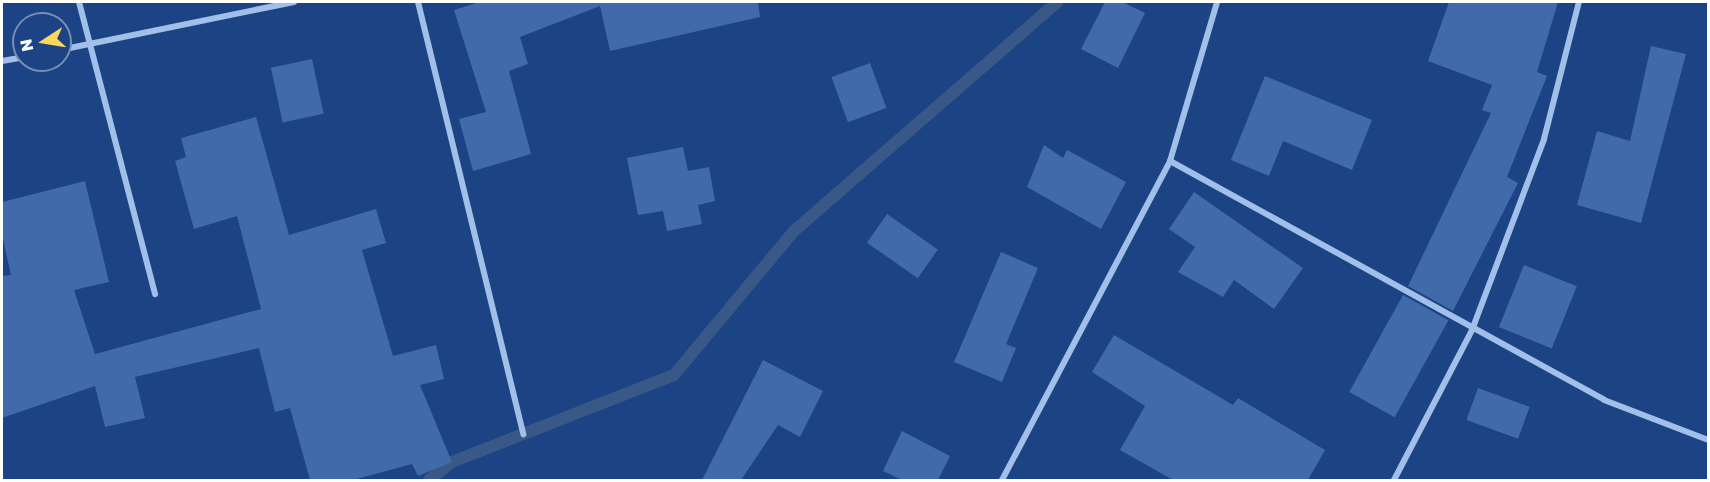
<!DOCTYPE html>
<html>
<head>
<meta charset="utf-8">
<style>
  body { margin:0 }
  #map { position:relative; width:1710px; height:482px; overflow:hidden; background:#1c4383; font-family:"Golos Text",sans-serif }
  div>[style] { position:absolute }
  .stream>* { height:12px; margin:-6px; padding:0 6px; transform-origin:6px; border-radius:6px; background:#3a5887 }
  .building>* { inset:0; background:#406aaa; transform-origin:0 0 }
  .street>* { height:6px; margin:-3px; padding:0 3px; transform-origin:3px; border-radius:3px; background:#a2bfea }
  span { translate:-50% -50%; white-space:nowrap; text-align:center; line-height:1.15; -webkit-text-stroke:6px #1c4383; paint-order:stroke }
  .frame { position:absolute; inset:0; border:3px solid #fff; pointer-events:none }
  .north { position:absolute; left:12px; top:12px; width:60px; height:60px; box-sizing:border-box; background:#1c4383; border:2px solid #778eb5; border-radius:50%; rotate:258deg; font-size:16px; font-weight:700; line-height:24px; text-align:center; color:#fff }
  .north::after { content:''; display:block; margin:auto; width:21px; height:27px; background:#fbd75f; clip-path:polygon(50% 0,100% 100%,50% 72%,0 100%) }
</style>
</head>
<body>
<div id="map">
  <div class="stream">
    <div style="left:429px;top:480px;width:29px;rotate:-38deg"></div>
    <div style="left:452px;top:462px;width:238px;rotate:-21.4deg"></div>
    <div style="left:674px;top:375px;width:187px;rotate:-50.2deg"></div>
    <div style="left:794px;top:231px;width:349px;rotate:-41deg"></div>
  </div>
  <div class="building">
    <div style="clip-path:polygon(480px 2px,758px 2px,760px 17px,610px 51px,600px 6px,520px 37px,528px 64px,509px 71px,531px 154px,473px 171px,459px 119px,486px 112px,454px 10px)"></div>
    <div style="clip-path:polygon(1105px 2px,1122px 2px,1145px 13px,1118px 68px,1081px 49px)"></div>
    <div style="clip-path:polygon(1449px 2px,1558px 2px,1537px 72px,1547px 76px,1507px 177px,1518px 183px,1453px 311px,1408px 286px,1491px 113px,1482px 110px,1492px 85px,1428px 61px)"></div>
    <div style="clip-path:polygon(1651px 46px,1686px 54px,1641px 223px,1577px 205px,1597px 131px,1630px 141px)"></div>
    <div style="left:312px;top:59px;width:56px;height:42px;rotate:78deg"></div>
    <div style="left:870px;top:63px;width:48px;height:41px;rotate:70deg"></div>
    <div style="clip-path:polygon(1265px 76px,1372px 120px,1352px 170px,1283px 141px,1269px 176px,1231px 160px)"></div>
    <div style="clip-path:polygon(256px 117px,289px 235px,376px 209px,386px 243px,362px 250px,393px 356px,436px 345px,444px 379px,420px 385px,452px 462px,418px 476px,412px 464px,353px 480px,310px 480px,290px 408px,275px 412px,259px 348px,135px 377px,145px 418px,105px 427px,95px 386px,2px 418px,2px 276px,11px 275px,2px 235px,2px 202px,85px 181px,109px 282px,74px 290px,95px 354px,261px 309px,237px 216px,194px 229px,175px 161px,186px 157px,181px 138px)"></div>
    <div style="clip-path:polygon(1044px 145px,1063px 158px,1067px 150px,1126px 182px,1101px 229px,1027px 187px)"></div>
    <div style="clip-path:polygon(683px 147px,688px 171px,709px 167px,715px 201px,698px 205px,702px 224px,667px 231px,663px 211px,638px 215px,627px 158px)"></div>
    <div style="clip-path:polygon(1194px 192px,1303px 268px,1274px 309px,1234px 280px,1223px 297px,1178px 272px,1195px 247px,1169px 229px)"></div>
    <div style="left:887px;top:214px;width:62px;height:35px;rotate:35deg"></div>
    <div style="clip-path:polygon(1001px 252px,1038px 268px,1006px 344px,1016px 348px,1002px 382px,954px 362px)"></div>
    <div style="left:1524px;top:265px;width:57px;height:67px;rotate:22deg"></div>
    <div style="left:1403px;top:295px;width:52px;height:111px;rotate:29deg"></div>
    <div style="clip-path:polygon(1114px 335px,1233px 405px,1238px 398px,1325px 450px,1308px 480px,1173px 480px,1120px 450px,1145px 406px,1092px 372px)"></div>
    <div style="clip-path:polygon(763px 360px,823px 391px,800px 437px,778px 425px,741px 480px,702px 480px)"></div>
    <div style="left:1478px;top:388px;width:55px;height:34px;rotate:20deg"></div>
    <div style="clip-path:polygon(902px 431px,950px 456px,938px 480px,902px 480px,883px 471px)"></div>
  </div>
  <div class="street">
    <div style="left:79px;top:2px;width:302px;rotate:75.4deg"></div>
    <div style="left:418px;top:2px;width:445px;rotate:76.3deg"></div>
    <div style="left:60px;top:50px;width:239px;rotate:-11.6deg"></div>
    <div style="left:2px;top:61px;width:22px;rotate:-10deg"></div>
    <div style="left:1170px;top:161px;width:495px;rotate:28.8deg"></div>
    <div style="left:1604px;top:400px;width:111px;rotate:21deg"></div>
    <div style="left:1002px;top:480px;width:361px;rotate:-62.2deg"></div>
    <div style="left:1170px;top:161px;width:166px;rotate:-73.5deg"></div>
    <div style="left:1394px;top:480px;width:169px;rotate:-62.5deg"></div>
    <div style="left:1472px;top:330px;width:204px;rotate:-69.3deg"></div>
    <div style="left:1544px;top:139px;width:141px;rotate:-75.7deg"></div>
  </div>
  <div class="frame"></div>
  <div class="north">N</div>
</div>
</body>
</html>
